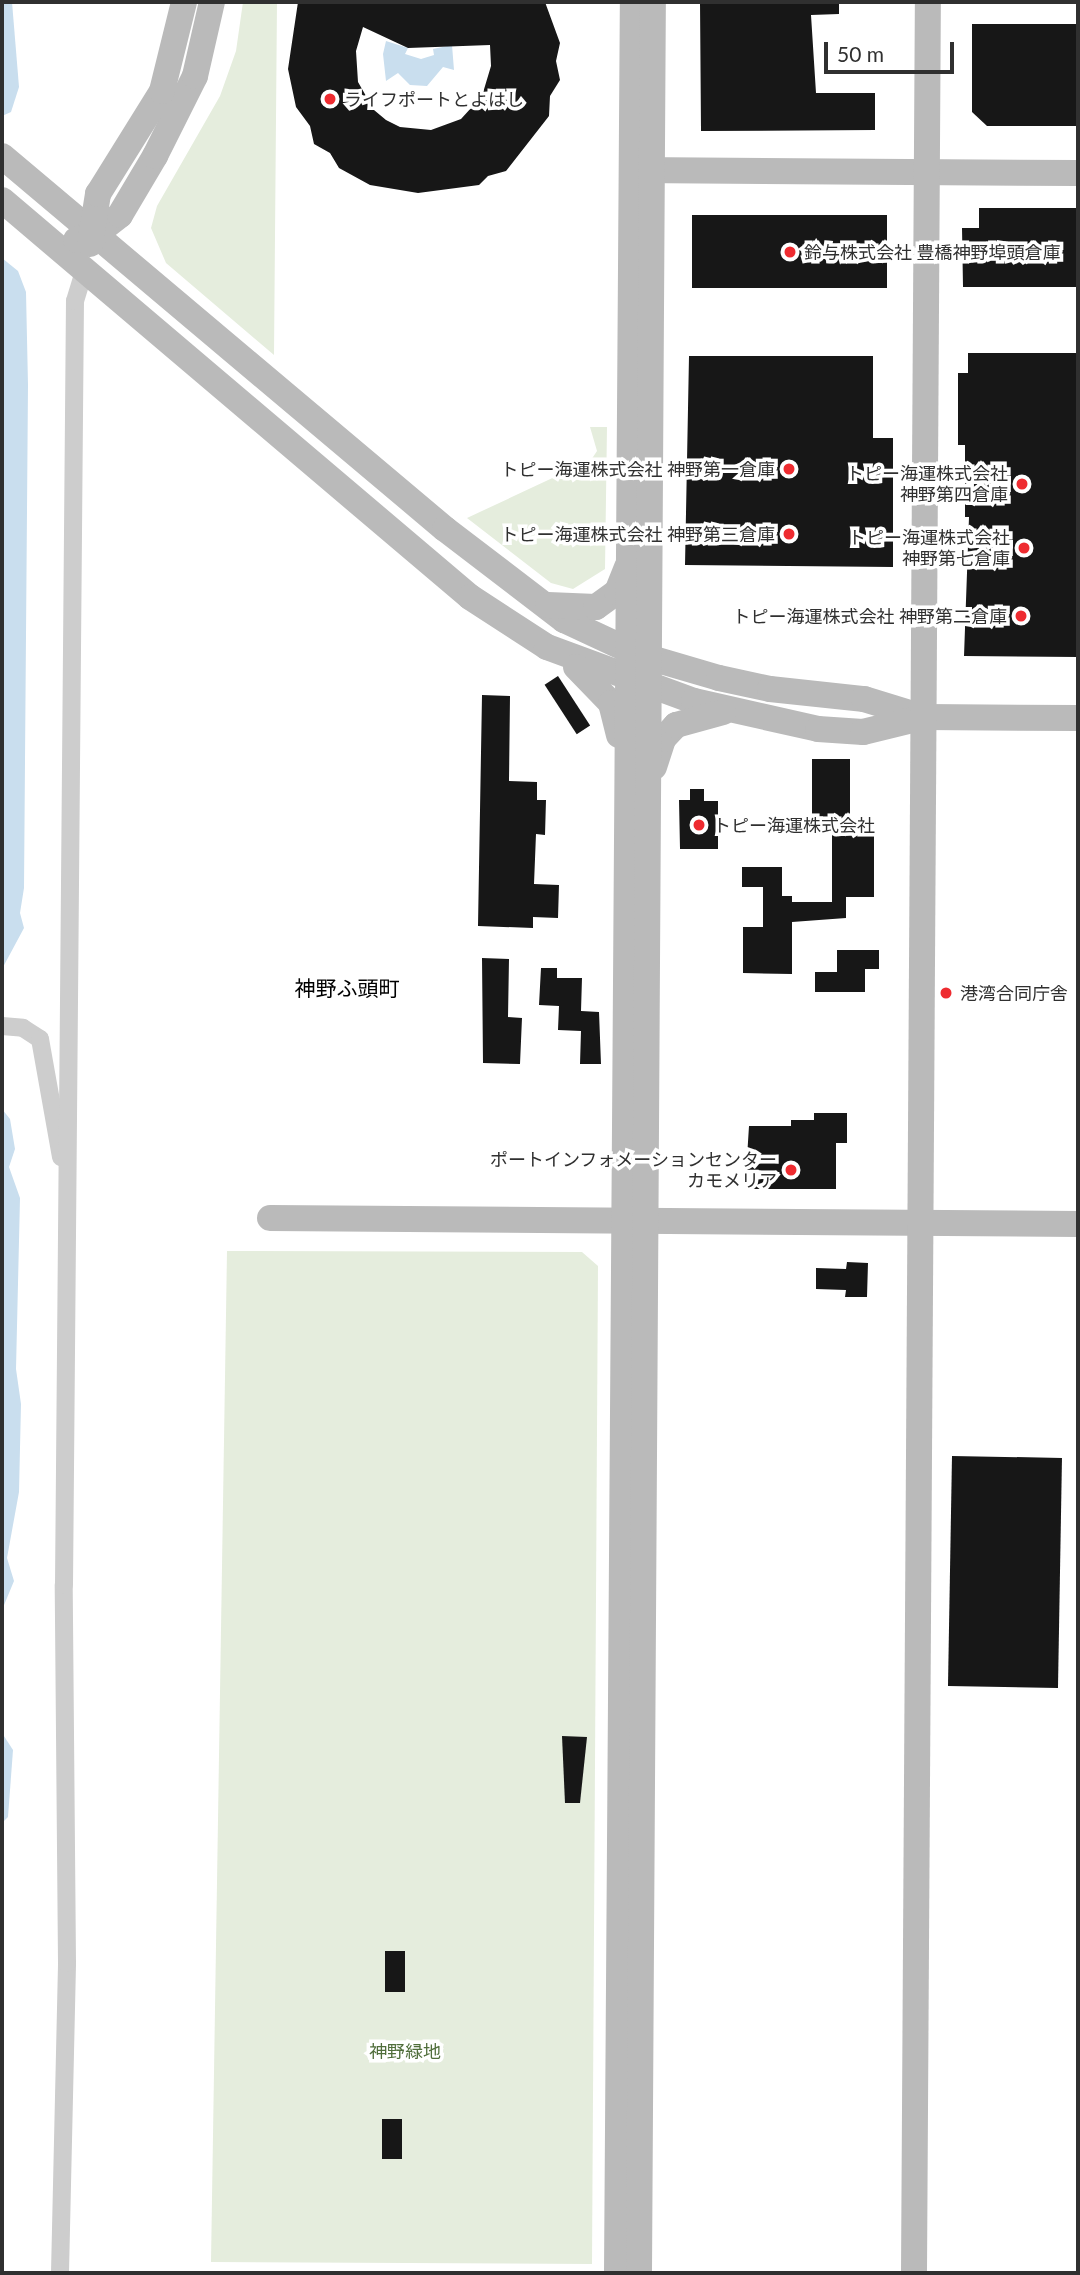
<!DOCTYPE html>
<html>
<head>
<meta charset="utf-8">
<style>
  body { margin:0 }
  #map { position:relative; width:1080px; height:2275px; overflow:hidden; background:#fff; font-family:Lato,"Noto Sans JP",sans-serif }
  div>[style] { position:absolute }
  .green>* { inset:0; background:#e5eddd }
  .water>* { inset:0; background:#c9deee }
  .building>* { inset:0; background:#171717; transform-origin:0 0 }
  .street>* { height:18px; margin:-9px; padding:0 9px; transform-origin:9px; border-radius:9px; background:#cdcdcd }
  .secondary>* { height:26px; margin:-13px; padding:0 13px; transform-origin:13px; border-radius:13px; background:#bababa }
  .dots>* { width:19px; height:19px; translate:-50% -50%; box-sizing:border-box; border:4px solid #fff; border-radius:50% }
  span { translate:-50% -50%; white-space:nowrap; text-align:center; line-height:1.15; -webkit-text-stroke:7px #fff; paint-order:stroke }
  .poi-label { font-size:18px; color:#303030 }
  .left { translate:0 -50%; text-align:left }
  .right { translate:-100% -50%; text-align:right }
  .park-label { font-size:18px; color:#506e3b }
  .quarter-label { font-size:21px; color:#000 }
  .frame { position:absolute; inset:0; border:4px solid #303030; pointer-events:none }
  .scale { position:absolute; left:824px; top:42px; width:130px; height:32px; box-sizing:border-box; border:4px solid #303030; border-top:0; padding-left:9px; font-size:21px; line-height:24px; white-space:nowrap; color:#303030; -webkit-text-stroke:5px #fff; paint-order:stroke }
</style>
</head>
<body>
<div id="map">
  <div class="green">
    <div style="clip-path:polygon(243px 2px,277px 2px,274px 355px,166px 263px,151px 228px,157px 206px,220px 96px,236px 51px)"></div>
    <div style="clip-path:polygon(590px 427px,607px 427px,605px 569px,573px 589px,551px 583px,467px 518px,591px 460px,597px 451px)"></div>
    <div style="clip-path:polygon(227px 1251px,582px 1252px,598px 1266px,592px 2264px,211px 2262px)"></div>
  </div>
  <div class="water">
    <div style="clip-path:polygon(2px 2px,12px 2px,19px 87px,11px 112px,2px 116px)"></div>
    <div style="clip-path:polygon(386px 41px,408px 48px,405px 54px,421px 59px,434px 55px,433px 49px,452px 45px,454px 70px,443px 67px,427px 86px,410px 85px,398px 73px,386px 81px,383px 54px)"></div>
    <div style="clip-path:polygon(2px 258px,18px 271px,26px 292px,28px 385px,24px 888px,20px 913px,24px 928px,2px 969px)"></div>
    <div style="clip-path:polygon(2px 1109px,10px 1119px,15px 1149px,9px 1167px,20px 1198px,16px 1369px,21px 1404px,19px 1492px,7px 1558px,14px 1581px,2px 1610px)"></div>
    <div style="clip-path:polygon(2px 1733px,13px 1750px,8px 1817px,2px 1823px)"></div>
  </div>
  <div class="building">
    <div style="clip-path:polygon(evenodd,298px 2px,545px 2px,560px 43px,556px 61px,560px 80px,550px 96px,549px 116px,506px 171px,488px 176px,479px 185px,418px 193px,370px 185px,339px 168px,330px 153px,314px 144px,310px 126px,296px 107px,288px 69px,298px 2px,363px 27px,408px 48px,490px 45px,491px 66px,482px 96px,461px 119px,431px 130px,400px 127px,386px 120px,374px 110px,358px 82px,356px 51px,363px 27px)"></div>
    <div style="clip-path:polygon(700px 2px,839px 2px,839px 14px,811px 15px,816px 93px,875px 93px,875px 130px,701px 131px)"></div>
    <div style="clip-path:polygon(972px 24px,1078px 24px,1078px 126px,987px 126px,972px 112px)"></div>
    <div style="clip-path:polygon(979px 208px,1078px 208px,1078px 287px,963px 287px,962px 228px,979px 228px)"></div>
    <div style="left:692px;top:215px;width:195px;height:73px"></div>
    <div style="clip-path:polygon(968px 353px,1078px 353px,1078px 657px,964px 656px,969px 517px,965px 517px,965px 445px,958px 445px,958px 373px,968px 373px)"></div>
    <div style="clip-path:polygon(689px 356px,873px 356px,873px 438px,893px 438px,893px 567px,685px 565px)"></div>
    <div style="left:558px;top:676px;width:59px;height:16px;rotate:57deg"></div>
    <div style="clip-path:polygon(482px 695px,510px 696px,509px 781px,537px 782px,537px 800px,546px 800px,545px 835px,536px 834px,534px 884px,559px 885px,558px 918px,533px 917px,533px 928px,478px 926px)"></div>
    <div style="clip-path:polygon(812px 759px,850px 759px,850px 833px,874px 833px,874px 897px,846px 897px,846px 918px,792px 922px,792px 974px,743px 973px,743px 927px,763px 927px,763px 887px,742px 887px,742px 867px,782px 867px,782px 896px,792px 896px,792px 902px,832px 902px,832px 824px,812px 824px)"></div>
    <div style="clip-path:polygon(690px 789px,704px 789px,704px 801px,718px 801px,718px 849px,680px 849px,679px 800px,690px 800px)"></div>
    <div style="clip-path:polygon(837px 950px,879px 950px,879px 969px,865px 969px,865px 992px,815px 992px,815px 972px,837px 972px)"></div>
    <div style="clip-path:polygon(482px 958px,509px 959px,508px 1017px,522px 1018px,520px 1064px,483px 1063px)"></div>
    <div style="clip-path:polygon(541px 968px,557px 968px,557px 978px,582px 978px,581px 1011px,599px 1012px,601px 1064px,580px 1064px,581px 1031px,558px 1030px,559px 1006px,539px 1005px)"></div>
    <div style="clip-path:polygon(814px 1113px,847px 1113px,847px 1143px,836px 1143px,836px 1189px,745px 1189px,749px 1126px,791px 1126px,791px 1120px,814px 1120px)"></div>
    <div style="clip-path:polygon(847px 1262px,868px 1263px,867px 1297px,845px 1297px,846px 1290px,816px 1289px,816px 1268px,846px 1269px)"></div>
    <div style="left:952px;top:1456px;width:110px;height:230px;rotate:1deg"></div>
    <div style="clip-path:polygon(562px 1736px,587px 1737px,580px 1803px,565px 1803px)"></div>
    <div style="left:385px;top:1951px;width:20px;height:41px"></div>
    <div style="left:382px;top:2119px;width:20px;height:40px"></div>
  </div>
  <div class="street">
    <div style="left:2px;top:1026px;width:21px;rotate:5deg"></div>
    <div style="left:23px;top:1028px;width:20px;rotate:33deg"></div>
    <div style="left:40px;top:1039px;width:120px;rotate:79.9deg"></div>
    <div style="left:60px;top:2273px;width:310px;rotate:-88.7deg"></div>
    <div style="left:67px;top:1963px;width:378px;rotate:-90.5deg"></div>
    <div style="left:64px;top:1585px;width:1284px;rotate:-89.51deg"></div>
    <div style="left:75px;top:301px;width:34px;rotate:-73deg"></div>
  </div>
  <div class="secondary">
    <div style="left:2px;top:156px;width:579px;rotate:40.1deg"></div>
    <div style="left:445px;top:529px;width:150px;rotate:37.4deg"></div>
    <div style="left:564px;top:620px;width:81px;rotate:25deg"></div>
    <div style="left:637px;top:654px;width:85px;rotate:16.3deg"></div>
    <div style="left:719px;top:678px;width:52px;rotate:12.2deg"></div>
    <div style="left:770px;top:689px;width:95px;rotate:6.1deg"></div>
    <div style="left:864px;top:699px;width:62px;rotate:17deg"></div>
    <div style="left:636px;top:170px;width:442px;rotate:0.4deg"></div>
    <div style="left:2px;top:200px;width:614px;rotate:40.31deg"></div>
    <div style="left:470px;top:597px;width:92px;rotate:33deg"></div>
    <div style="left:547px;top:647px;width:157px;rotate:20.2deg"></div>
    <div style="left:694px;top:701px;width:127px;rotate:12.7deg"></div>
    <div style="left:818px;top:729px;width:45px;rotate:3.8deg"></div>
    <div style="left:863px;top:732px;width:64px;rotate:-13.6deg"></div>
    <div style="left:925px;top:717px;width:153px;rotate:0.4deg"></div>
    <div style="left:76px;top:240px;width:27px;rotate:-22deg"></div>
    <div style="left:101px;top:230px;width:24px;rotate:-38deg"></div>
    <div style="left:120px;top:215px;width:69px;rotate:-59.3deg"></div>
    <div style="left:155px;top:156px;width:89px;rotate:-63.4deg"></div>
    <div style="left:195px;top:76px;width:76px;rotate:-77.1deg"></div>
    <div style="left:90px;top:244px;width:51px;rotate:-80.9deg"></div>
    <div style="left:98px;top:194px;width:121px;rotate:-58.1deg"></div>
    <div style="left:162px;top:91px;width:92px;rotate:-76.1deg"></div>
    <div style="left:548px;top:605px;width:48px;rotate:2.4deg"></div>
    <div style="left:596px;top:607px;width:26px;rotate:-36deg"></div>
    <div style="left:617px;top:592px;width:27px;rotate:-68deg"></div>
    <div style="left:576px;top:667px;width:50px;rotate:45.8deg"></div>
    <div style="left:611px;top:703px;width:33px;rotate:76deg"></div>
    <div style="left:654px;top:767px;width:29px;rotate:-72deg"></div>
    <div style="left:663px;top:739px;width:19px;rotate:-47deg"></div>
    <div style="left:676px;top:725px;width:49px;rotate:-15.5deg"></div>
    <div style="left:270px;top:1218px;width:808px;rotate:0.43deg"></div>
    <div style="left:617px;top:2273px;width:2271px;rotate:-89.6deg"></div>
    <div style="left:639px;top:2273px;width:2271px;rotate:-89.65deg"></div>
    <div style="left:914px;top:2273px;width:2271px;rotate:-89.65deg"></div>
  </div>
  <div class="dots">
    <div style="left:330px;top:99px;background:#ee2b30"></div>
    <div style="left:790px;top:252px;background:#ee2b30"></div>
    <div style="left:789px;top:469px;background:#ee2b30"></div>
    <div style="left:1022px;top:484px;background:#ee2b30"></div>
    <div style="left:789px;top:534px;background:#ee2b30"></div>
    <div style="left:1024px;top:548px;background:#ee2b30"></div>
    <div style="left:1021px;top:616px;background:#ee2b30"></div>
    <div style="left:699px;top:825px;background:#ee2b30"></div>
    <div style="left:946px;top:993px;background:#ee2b30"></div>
    <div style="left:791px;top:1170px;background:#ee2b30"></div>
  </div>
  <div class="poi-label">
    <span class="left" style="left:344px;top:99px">ライフポートとよはし</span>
    <span class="left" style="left:804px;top:252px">鈴与株式会社 豊橋神野埠頭倉庫</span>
    <span class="right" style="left:775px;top:469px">トピー海運株式会社 神野第一倉庫</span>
    <span class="right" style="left:1008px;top:484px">トピー海運株式会社<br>神野第四倉庫</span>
    <span class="right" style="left:775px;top:534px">トピー海運株式会社 神野第三倉庫</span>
    <span class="right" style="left:1010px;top:548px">トピー海運株式会社<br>神野第七倉庫</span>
    <span class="right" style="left:1007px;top:616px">トピー海運株式会社 神野第二倉庫</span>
    <span class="left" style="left:713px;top:825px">トピー海運株式会社</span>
    <span class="left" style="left:960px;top:993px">港湾合同庁舎</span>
    <span class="right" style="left:777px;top:1170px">ポートインフォメーションセンター<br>カモメリア</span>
  </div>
  <div class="park-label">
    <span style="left:405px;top:2051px">神野緑地</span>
  </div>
  <div class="quarter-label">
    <span style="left:347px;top:988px">神野ふ頭町</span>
  </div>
  <div class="frame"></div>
  <div class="scale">50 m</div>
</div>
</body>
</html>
